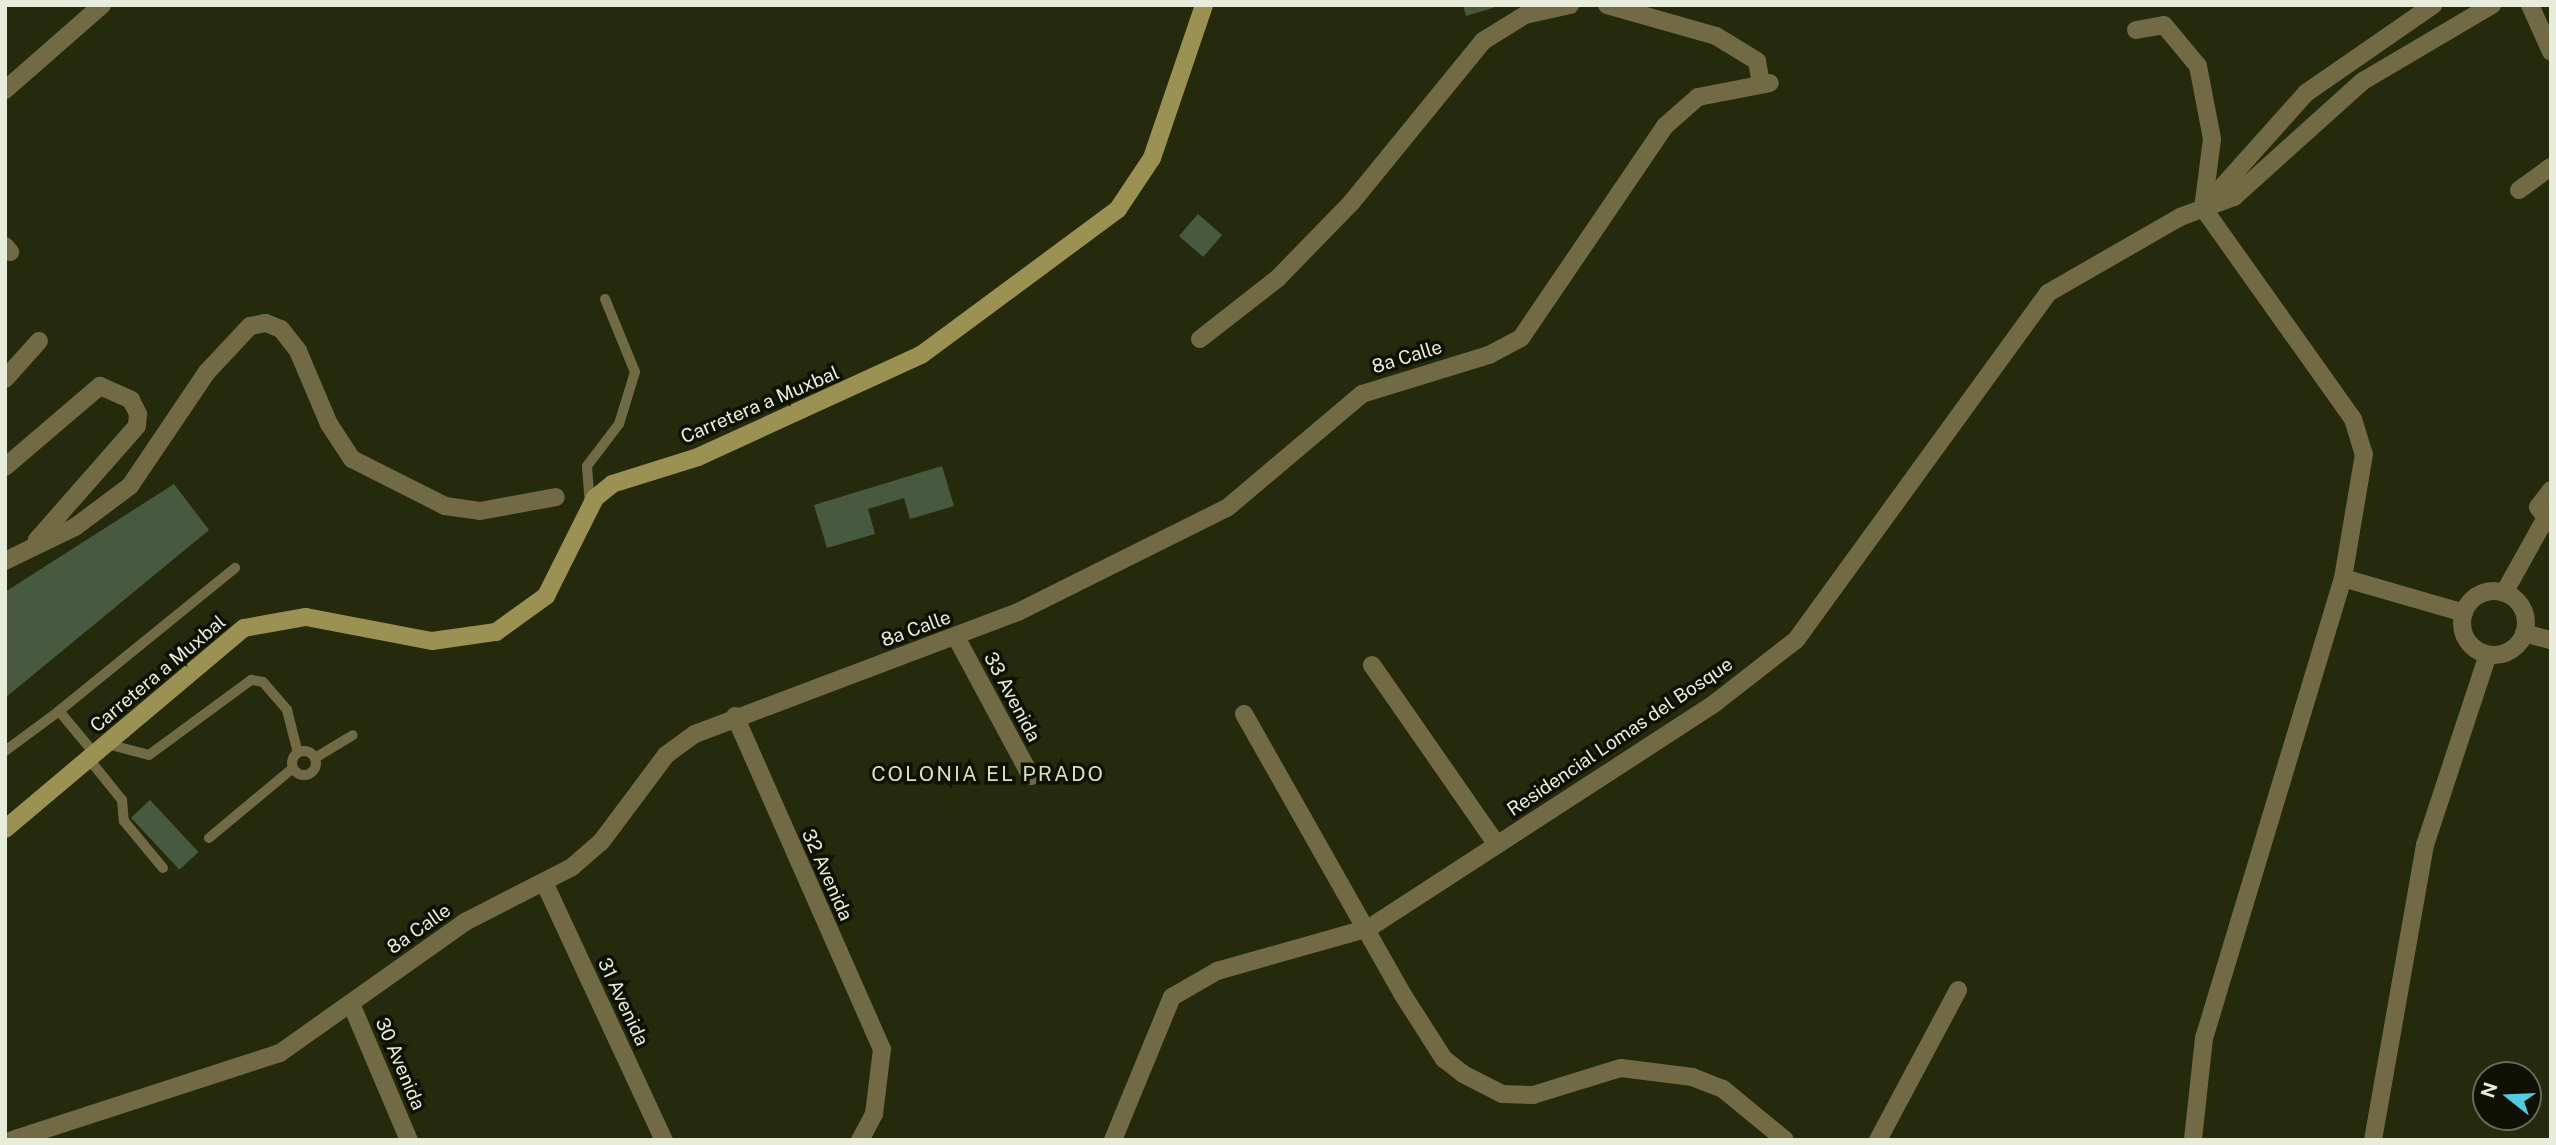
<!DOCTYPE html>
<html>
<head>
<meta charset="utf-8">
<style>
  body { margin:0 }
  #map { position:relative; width:2556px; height:1145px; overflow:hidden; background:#252a0c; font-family:"Public Sans",sans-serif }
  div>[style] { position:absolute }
  .building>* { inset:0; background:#475a3f; transform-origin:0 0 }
  .lane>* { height:10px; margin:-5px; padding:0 5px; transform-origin:5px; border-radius:5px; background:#716a45 }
  .lane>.ring { margin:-5px; padding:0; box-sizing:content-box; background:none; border:10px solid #716a45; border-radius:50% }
  .street>* { height:18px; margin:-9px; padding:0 9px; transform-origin:9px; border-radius:9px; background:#716a45 }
  .street>.ring { margin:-9px; padding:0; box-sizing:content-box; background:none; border:18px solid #716a45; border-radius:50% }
  .secondary>* { height:18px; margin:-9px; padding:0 9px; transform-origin:9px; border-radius:9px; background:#9b9153 }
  span { translate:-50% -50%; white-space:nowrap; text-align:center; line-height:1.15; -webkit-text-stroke:7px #0f1105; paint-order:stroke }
  .street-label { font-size:19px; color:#e8ecda }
  .neighbourhood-label { font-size:21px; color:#d7dfbb; letter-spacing:2px }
  .frame { position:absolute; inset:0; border:7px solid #e8ecda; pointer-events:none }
  .north { position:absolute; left:2472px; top:1061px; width:70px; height:70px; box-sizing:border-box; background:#0f1105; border:2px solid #66695a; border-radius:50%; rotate:288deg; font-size:19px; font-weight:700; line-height:28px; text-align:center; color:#e8ecda }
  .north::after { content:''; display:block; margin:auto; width:24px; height:32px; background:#53cbdc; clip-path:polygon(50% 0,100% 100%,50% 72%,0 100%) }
</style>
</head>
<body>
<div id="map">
  <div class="building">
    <div style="clip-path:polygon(1463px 5px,1499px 5px,1499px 6px,1466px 16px)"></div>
    <div style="left:1198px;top:214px;width:32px;height:29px;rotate:41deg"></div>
    <div style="clip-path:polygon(942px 466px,954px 506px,910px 519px,904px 498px,868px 509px,875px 534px,827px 548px,814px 505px)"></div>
    <div style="clip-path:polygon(174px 484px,209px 530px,5px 698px,5px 592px)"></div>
    <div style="left:150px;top:800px;width:71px;height:26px;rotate:47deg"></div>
  </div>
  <div class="lane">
    <div style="left:590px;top:506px;width:40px;rotate:-94.3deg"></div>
    <div style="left:587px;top:466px;width:53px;rotate:-52.7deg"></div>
    <div style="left:619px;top:424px;width:54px;rotate:-72.9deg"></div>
    <div style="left:635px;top:372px;width:79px;rotate:-112.3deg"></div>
    <div style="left:59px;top:711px;width:227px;rotate:-39.1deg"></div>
    <div style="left:107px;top:744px;width:43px;rotate:14.7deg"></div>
    <div style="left:149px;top:755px;width:127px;rotate:-36.3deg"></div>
    <div style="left:251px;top:680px;width:12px;rotate:9deg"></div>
    <div style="left:263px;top:682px;width:37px;rotate:49deg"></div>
    <div style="left:287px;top:710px;width:44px;rotate:75.7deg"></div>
    <div class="ring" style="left:292px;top:751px;width:14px;height:14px"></div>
    <div style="left:5px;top:751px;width:67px;rotate:-36.5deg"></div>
    <div style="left:59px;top:711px;width:56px;rotate:50.1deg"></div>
    <div style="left:315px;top:758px;width:44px;rotate:-31.2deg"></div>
    <div style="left:89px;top:759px;width:53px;rotate:51.2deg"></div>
    <div style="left:122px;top:800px;width:21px;rotate:85deg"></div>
    <div style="left:124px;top:821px;width:61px;rotate:50.3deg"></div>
    <div style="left:209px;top:838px;width:109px;rotate:-39.8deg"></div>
  </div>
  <div class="street">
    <div style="left:1607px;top:5px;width:113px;rotate:15.9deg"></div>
    <div style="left:1716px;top:36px;width:48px;rotate:31.4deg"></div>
    <div style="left:1757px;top:61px;width:23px;rotate:80deg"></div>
    <div style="left:2530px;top:5px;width:51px;rotate:65.9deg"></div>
    <div style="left:2136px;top:30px;width:28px;rotate:-10deg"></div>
    <div style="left:2164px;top:25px;width:53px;rotate:50.3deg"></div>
    <div style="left:2198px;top:66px;width:74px;rotate:79.1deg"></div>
    <div style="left:2212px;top:139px;width:70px;rotate:97.4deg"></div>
    <div style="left:2203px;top:208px;width:259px;rotate:54.6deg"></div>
    <div style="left:2353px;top:419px;width:37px;rotate:73deg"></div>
    <div style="left:2364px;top:454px;width:126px;rotate:99.6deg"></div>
    <div style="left:2343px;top:578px;width:481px;rotate:106.8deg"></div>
    <div style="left:2204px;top:1038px;width:103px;rotate:96.2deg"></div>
    <div style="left:5px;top:90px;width:129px;rotate:-41.2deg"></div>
    <div style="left:2519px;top:190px;width:39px;rotate:-36deg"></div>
    <div style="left:2205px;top:206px;width:152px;rotate:-48.2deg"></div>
    <div style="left:2306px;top:93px;width:155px;rotate:-34.7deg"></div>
    <div style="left:5px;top:246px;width:8px;rotate:50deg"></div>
    <div style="left:1200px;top:339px;width:99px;rotate:-38deg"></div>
    <div style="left:1278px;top:278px;width:105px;rotate:-45.8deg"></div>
    <div style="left:1351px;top:203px;width:209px;rotate:-50.8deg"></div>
    <div style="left:1483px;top:41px;width:49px;rotate:-31.8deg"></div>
    <div style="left:1525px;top:15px;width:46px;rotate:-12.5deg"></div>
    <div style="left:5px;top:379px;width:51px;rotate:-48.2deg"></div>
    <div style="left:5px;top:467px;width:125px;rotate:-40.5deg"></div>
    <div style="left:100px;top:386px;width:34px;rotate:24deg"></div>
    <div style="left:131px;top:400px;width:16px;rotate:63deg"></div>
    <div style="left:138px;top:414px;width:12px;rotate:95deg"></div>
    <div style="left:137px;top:426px;width:152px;rotate:131.3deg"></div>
    <div style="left:2551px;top:490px;width:21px;rotate:127deg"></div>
    <div style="left:2538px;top:507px;width:21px;rotate:53deg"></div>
    <div style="left:5px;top:561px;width:78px;rotate:-25.9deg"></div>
    <div style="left:75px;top:527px;width:69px;rotate:-36.7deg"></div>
    <div style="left:130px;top:486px;width:138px;rotate:-56deg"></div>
    <div style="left:207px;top:372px;width:63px;rotate:-46.9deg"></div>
    <div style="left:250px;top:326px;width:16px;rotate:-11deg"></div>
    <div style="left:266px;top:323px;width:16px;rotate:22deg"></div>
    <div style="left:281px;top:329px;width:28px;rotate:52deg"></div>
    <div style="left:298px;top:351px;width:79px;rotate:67deg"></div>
    <div style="left:329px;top:424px;width:42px;rotate:56.7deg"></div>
    <div style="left:352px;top:459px;width:104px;rotate:26.8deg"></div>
    <div style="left:445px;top:506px;width:35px;rotate:8deg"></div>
    <div style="left:480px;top:511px;width:77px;rotate:-10.4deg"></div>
    <div style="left:2343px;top:578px;width:126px;rotate:16.1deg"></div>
    <div class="ring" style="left:2462px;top:591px;width:46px;height:46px"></div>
    <div style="left:2504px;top:593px;width:82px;rotate:-60.9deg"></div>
    <div style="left:2524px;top:633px;width:28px;rotate:15deg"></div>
    <div style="left:956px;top:637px;width:158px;rotate:61.7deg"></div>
    <div style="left:1372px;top:665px;width:219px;rotate:55.2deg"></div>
    <div style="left:1244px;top:714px;width:323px;rotate:60.5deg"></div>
    <div style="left:1403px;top:995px;width:76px;rotate:57.4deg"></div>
    <div style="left:1444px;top:1059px;width:24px;rotate:38deg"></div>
    <div style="left:1463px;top:1074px;width:44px;rotate:27.1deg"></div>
    <div style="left:1502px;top:1094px;width:31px;rotate:2deg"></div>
    <div style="left:1533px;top:1095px;width:92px;rotate:-17.1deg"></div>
    <div style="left:1621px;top:1068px;width:72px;rotate:7.2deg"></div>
    <div style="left:1692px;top:1077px;width:33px;rotate:21deg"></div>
    <div style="left:1723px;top:1089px;width:80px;rotate:39.4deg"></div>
    <div style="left:735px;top:716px;width:364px;rotate:66.2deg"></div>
    <div style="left:882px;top:1049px;width:65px;rotate:97deg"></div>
    <div style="left:874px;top:1114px;width:30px;rotate:118deg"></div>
    <div style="left:544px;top:882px;width:285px;rotate:65.1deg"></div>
    <div style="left:352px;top:1006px;width:146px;rotate:67deg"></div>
    <div style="left:12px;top:1140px;width:282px;rotate:-18deg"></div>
    <div style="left:280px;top:1053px;width:227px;rotate:-35.3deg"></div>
    <div style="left:465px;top:922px;width:120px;rotate:-27.2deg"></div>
    <div style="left:572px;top:867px;width:38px;rotate:-41deg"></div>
    <div style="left:601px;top:842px;width:109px;rotate:-53.2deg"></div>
    <div style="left:666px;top:755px;width:36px;rotate:-36deg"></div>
    <div style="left:695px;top:734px;width:345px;rotate:-20.7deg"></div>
    <div style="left:1018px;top:612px;width:233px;rotate:-26.5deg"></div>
    <div style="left:1227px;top:508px;width:177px;rotate:-40.2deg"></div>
    <div style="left:1362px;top:394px;width:133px;rotate:-17.1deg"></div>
    <div style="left:1489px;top:355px;width:36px;rotate:-28deg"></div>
    <div style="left:1521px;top:338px;width:256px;rotate:-55.8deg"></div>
    <div style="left:1665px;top:126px;width:44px;rotate:-41.3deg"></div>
    <div style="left:1698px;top:97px;width:73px;rotate:-11deg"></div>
    <div style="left:1113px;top:1140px;width:155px;rotate:-67.6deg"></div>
    <div style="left:1172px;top:997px;width:52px;rotate:-30deg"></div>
    <div style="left:1217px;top:971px;width:158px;rotate:-15.8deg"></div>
    <div style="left:1369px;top:928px;width:413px;rotate:-33deg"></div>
    <div style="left:1715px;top:703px;width:103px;rotate:-37.9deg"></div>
    <div style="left:1796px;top:640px;width:429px;rotate:-54deg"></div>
    <div style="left:2048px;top:293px;width:152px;rotate:-29.9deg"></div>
    <div style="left:2180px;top:217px;width:58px;rotate:-20.3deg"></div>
    <div style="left:2234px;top:197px;width:173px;rotate:-42deg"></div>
    <div style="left:2363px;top:81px;width:150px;rotate:-30.5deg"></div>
    <div style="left:1878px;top:1140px;width:170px;rotate:-61.9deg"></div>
    <div style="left:2373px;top:1140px;width:300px;rotate:-80deg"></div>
    <div style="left:2425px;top:845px;width:200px;rotate:-71.7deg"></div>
  </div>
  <div class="secondary">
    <div style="left:5px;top:829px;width:312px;rotate:-40.1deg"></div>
    <div style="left:244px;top:628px;width:63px;rotate:-10.1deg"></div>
    <div style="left:306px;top:617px;width:128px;rotate:10.8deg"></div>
    <div style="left:432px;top:641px;width:65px;rotate:-8deg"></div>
    <div style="left:496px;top:632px;width:62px;rotate:-35.8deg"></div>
    <div style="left:546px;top:596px;width:110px;rotate:-63.4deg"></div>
    <div style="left:595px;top:498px;width:22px;rotate:-39deg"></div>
    <div style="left:612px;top:484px;width:90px;rotate:-17.4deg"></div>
    <div style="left:698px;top:457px;width:245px;rotate:-24.6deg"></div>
    <div style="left:921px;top:355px;width:245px;rotate:-36.5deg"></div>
    <div style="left:1118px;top:209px;width:61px;rotate:-56.3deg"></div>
    <div style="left:1152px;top:158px;width:162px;rotate:-71.2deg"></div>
  </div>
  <div class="street-label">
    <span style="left:1407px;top:357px;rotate:-17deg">8a Calle</span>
    <span style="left:760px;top:405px;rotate:-23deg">Carretera a Muxbal</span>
    <span style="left:916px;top:629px;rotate:-20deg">8a Calle</span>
    <span style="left:158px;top:674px;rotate:-40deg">Carretera a Muxbal</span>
    <span style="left:1012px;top:697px;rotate:62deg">33 Avenida</span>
    <span style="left:1620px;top:737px;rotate:-34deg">Residencial Lomas del Bosque</span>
    <span style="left:827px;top:875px;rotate:66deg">32 Avenida</span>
    <span style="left:419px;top:929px;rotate:-35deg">8a Calle</span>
    <span style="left:623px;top:1002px;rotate:65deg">31 Avenida</span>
    <span style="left:400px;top:1064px;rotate:67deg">30 Avenida</span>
  </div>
  <div class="neighbourhood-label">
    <span style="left:988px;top:774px">COLONIA EL PRADO</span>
  </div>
  <div class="frame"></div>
  <div class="north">N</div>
</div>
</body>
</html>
